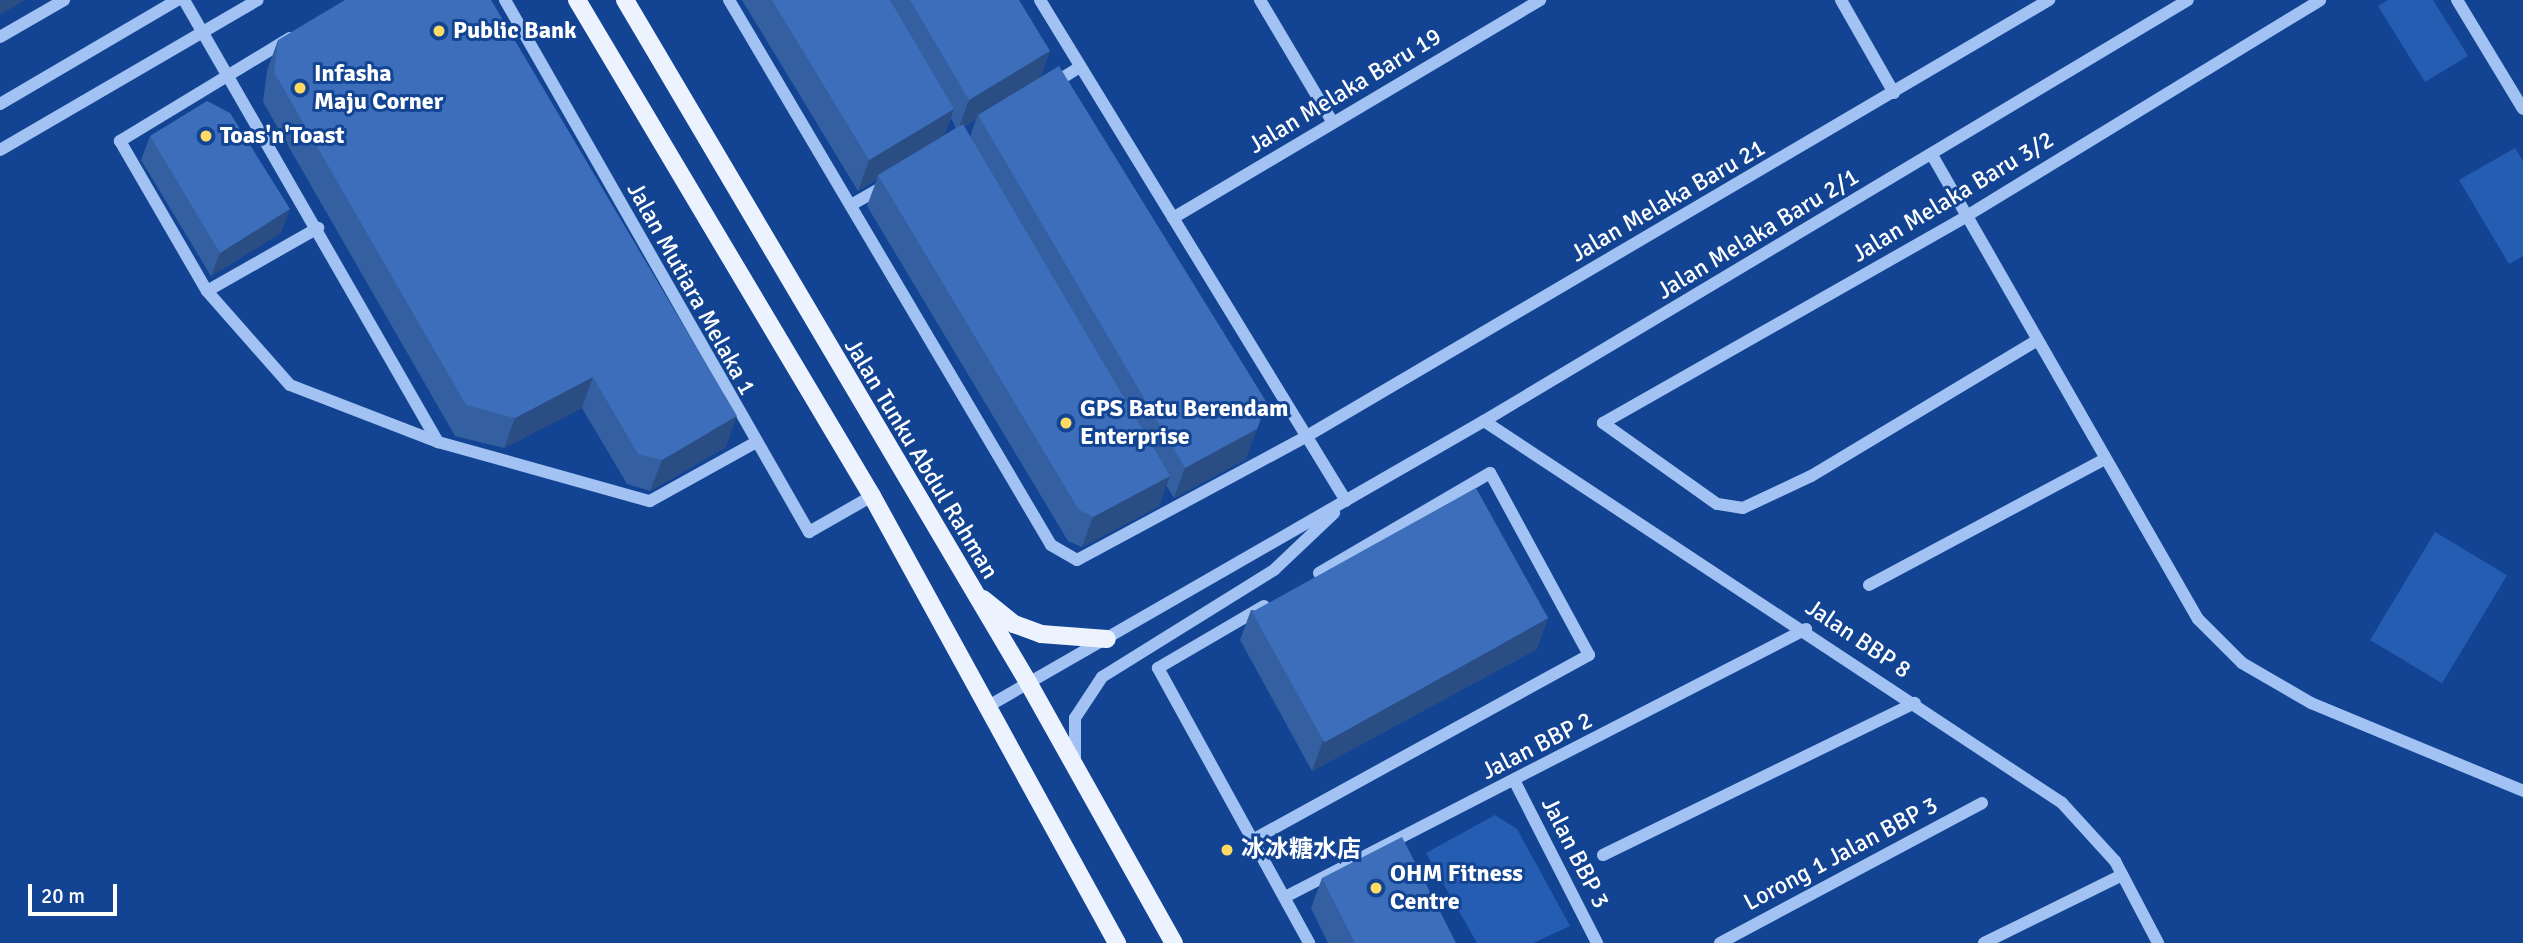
<!DOCTYPE html>
<html>
<head>
<meta charset="utf-8">
<style>
  body { margin:0 }
  #map { position:relative; width:2523px; height:943px; overflow:hidden; background:#134493; font-family:Signika,"Noto Sans SC",sans-serif }
  div>[style] { position:absolute }
  .green>* { inset:0; background:#255db2; transform-origin:0 0 }
  .minor>* { height:12px; margin:-6px; padding:0 6px; transform-origin:6px; border-radius:6px; background:#a1c2f2 }
  .major>* { height:18px; margin:-9px; padding:0 9px; transform-origin:9px; border-radius:9px; background:#ecf3ff }
  .wall>* { inset:0; background:#345fa1 }
  .shaded-wall>* { inset:0; background:#2a4d83 }
  .building>* { inset:0; background:#3c6ebb; transform-origin:0 0 }
  .dots>* { width:19px; height:19px; translate:-50% -50%; box-sizing:border-box; border:4px solid #134493; border-radius:50% }
  span { translate:-50% -50%; white-space:nowrap; text-align:center; line-height:1.15; -webkit-text-stroke:6px #134493; paint-order:stroke }
  .poi-label { font-size:24px; color:#fff; font-weight:700 }
  .left { translate:0 -50%; text-align:left }
  .street-label { font-size:24px; color:#fff }
  .scale { position:absolute; left:28px; top:884px; width:89px; height:32px; box-sizing:border-box; border:4px solid #fff; border-top:0; padding-left:9px; font-size:21px; line-height:24px; white-space:nowrap; color:#fff; -webkit-text-stroke:5px #134493; paint-order:stroke }
</style>
</head>
<body>
<div id="map">
  <div class="green">
    <div style="clip-path:polygon(2388px 0,2433px 0,2468px 56px,2425px 82px,2378px 6px)"></div>
    <div style="clip-path:polygon(2515px 148px,2523px 161px,2523px 256px,2509px 264px,2459px 180px)"></div>
    <div style="left:2435px;top:532px;width:84px;height:126px;rotate:31deg"></div>
    <div style="clip-path:polygon(1495px 815px,1517px 829px,1570px 926px,1533px 943px,1477px 943px,1426px 853px)"></div>
  </div>
  <div class="minor">
    <div style="left:184px;top:0;width:510px;rotate:60.12deg"></div>
    <div style="left:505px;top:0;width:613px;rotate:60.26deg"></div>
    <div style="left:809px;top:532px;width:73px;rotate:-29.7deg"></div>
    <div style="left:729px;top:0;width:633px;rotate:59.42deg"></div>
    <div style="left:1051px;top:545px;width:30px;rotate:30deg"></div>
    <div style="left:1077px;top:560px;width:261px;rotate:-28.3deg"></div>
    <div style="left:1307px;top:436px;width:861px;rotate:-30.44deg"></div>
    <div style="left:1040px;top:0;width:587px;rotate:58.58deg"></div>
    <div style="left:1260px;top:0;width:143px;rotate:59.3deg"></div>
    <div style="left:1841px;top:0;width:107px;rotate:60.3deg"></div>
    <div style="left:2457px;top:0;width:127px;rotate:58.8deg"></div>
    <div style="left:0;top:37px;width:74px;rotate:-30deg"></div>
    <div style="left:290px;top:38px;width:199px;rotate:148.8deg"></div>
    <div style="left:120px;top:141px;width:173px;rotate:59.9deg"></div>
    <div style="left:207px;top:291px;width:125px;rotate:48.6deg"></div>
    <div style="left:290px;top:385px;width:159px;rotate:21.1deg"></div>
    <div style="left:438px;top:442px;width:220px;rotate:15.6deg"></div>
    <div style="left:650px;top:501px;width:118px;rotate:-29deg"></div>
    <div style="left:1051px;top:85px;width:34px;rotate:-32deg"></div>
    <div style="left:0;top:104px;width:205px;rotate:-30.4deg"></div>
    <div style="left:0;top:150px;width:298px;rotate:-30.2deg"></div>
    <div style="left:1932px;top:155px;width:535px;rotate:60.18deg"></div>
    <div style="left:2198px;top:619px;width:62px;rotate:45deg"></div>
    <div style="left:2242px;top:663px;width:80px;rotate:30.1deg"></div>
    <div style="left:2311px;top:703px;width:230px;rotate:22.5deg"></div>
    <div style="left:851px;top:205px;width:40px;rotate:-29.7deg"></div>
    <div style="left:1173px;top:218px;width:427px;rotate:-30.7deg"></div>
    <div style="left:207px;top:291px;width:128px;rotate:-29.6deg"></div>
    <div style="left:2036px;top:341px;width:262px;rotate:149deg"></div>
    <div style="left:1811px;top:476px;width:75px;rotate:154.8deg"></div>
    <div style="left:1743px;top:508px;width:26px;rotate:-171deg"></div>
    <div style="left:1717px;top:504px;width:140px;rotate:-144.6deg"></div>
    <div style="left:1603px;top:423px;width:417px;rotate:-29.6deg"></div>
    <div style="left:1965px;top:217px;width:416px;rotate:-31.4deg"></div>
    <div style="left:1484px;top:421px;width:693px;rotate:33.46deg"></div>
    <div style="left:2062px;top:803px;width:79px;rotate:47.6deg"></div>
    <div style="left:2115px;top:861px;width:93px;rotate:62.3deg"></div>
    <div style="left:1869px;top:585px;width:268px;rotate:-28.1deg"></div>
    <div style="left:1264px;top:606px;width:123px;rotate:149.7deg"></div>
    <div style="left:1158px;top:668px;width:314px;rotate:61.2deg"></div>
    <div style="left:985px;top:708px;width:576px;rotate:-29.91deg"></div>
    <div style="left:1484px;top:421px;width:820px;rotate:-30.88deg"></div>
    <div style="left:1075px;top:760px;width:42px;rotate:-90deg"></div>
    <div style="left:1075px;top:718px;width:49px;rotate:-56.6deg"></div>
    <div style="left:1102px;top:677px;width:203px;rotate:-31.9deg"></div>
    <div style="left:1274px;top:570px;width:83px;rotate:-43.5deg"></div>
    <div style="left:1515px;top:782px;width:181px;rotate:63deg"></div>
    <div style="left:1256px;top:838px;width:380px;rotate:-28.8deg"></div>
    <div style="left:1589px;top:655px;width:207px;rotate:-118.5deg"></div>
    <div style="left:1490px;top:473px;width:198px;rotate:149.7deg"></div>
    <div style="left:1603px;top:855px;width:347px;rotate:-26deg"></div>
    <div style="left:1285px;top:897px;width:586px;rotate:-27.22deg"></div>
    <div style="left:1720px;top:943px;width:297px;rotate:-28.1deg"></div>
    <div style="left:1984px;top:943px;width:154px;rotate:-26.2deg"></div>
  </div>
  <div class="major">
    <div style="left:577px;top:0;width:577px;rotate:59.26deg"></div>
    <div style="left:872px;top:496px;width:510px;rotate:61.27deg"></div>
    <div style="left:625px;top:0;width:794px;rotate:59.43deg"></div>
    <div style="left:1029px;top:684px;width:297px;rotate:60.8deg"></div>
    <div style="left:983px;top:599px;width:40px;rotate:39deg"></div>
    <div style="left:1014px;top:624px;width:29px;rotate:20deg"></div>
    <div style="left:1041px;top:634px;width:66px;rotate:4.3deg"></div>
  </div>
  <div class="wall">
    <div style="clip-path:polygon(evenodd,742px 0,1019px 0,1040px 78px,1246px 459px,1174px 498px,1166px 485px,1159px 506px,1082px 547px,1068px 541px,867px 206px,877px 179px,858px 191px,742px 0,951px 118px,956px 128px,944px 135px,951px 118px,742px 0,976px 119px,970px 137px,964px 127px,976px 119px)"></div>
    <div style="clip-path:polygon(278px 40px,726px 447px,650px 491px,627px 484px,582px 408px,504px 448px,455px 436px,263px 102px,267px 71px)"></div>
    <div style="clip-path:polygon(150px 136px,281px 233px,211px 276px,141px 160px)"></div>
    <div style="clip-path:polygon(1251px 610px,1537px 649px,1312px 771px,1240px 640px)"></div>
    <div style="clip-path:polygon(1322px 878px,1456px 943px,1328px 943px,1311px 908px)"></div>
  </div>
  <div class="shaded-wall">
    <div style="clip-path:polygon(0 0,25px 0,0 15px)"></div>
    <div style="clip-path:polygon(1050px 51px,1039px 82px,978px 115px,976px 119px,958px 130px,969px 100px)"></div>
    <div style="clip-path:polygon(954px 109px,943px 139px,878px 175px,877px 179px,858px 191px,869px 160px)"></div>
    <div style="clip-path:polygon(290px 209px,281px 233px,211px 276px,220px 253px)"></div>
    <div style="clip-path:polygon(593px 377px,582px 408px,504px 448px,515px 418px)"></div>
    <div style="clip-path:polygon(1267px 403px,1246px 459px,1174px 498px,1185px 468px)"></div>
    <div style="clip-path:polygon(737px 416px,726px 447px,650px 491px,662px 460px)"></div>
    <div style="clip-path:polygon(1170px 476px,1159px 506px,1082px 547px,1093px 517px)"></div>
    <div style="clip-path:polygon(1548px 619px,1537px 649px,1312px 771px,1323px 741px)"></div>
  </div>
  <div class="building">
    <div style="clip-path:polygon(345px 0,491px 0,737px 416px,662px 460px,638px 454px,593px 377px,515px 418px,466px 405px,274px 72px,278px 40px)"></div>
    <div style="clip-path:polygon(772px 0,890px 0,954px 109px,869px 160px)"></div>
    <div style="clip-path:polygon(910px 0,1019px 0,1050px 51px,969px 100px)"></div>
    <div style="clip-path:polygon(1059px 66px,1267px 403px,1257px 429px,1185px 468px,978px 115px)"></div>
    <div style="clip-path:polygon(207px 101px,230px 113px,290px 209px,220px 253px,150px 136px)"></div>
    <div style="clip-path:polygon(963px 124px,1170px 476px,1093px 517px,1079px 510px,878px 175px)"></div>
    <div style="left:1476px;top:488px;width:149px;height:256px;rotate:61deg"></div>
    <div style="clip-path:polygon(1402px 837px,1456px 943px,1355px 943px,1322px 878px)"></div>
  </div>
  <div class="dots">
    <div style="left:439px;top:31px;background:#ffda62"></div>
    <div style="left:300px;top:88px;background:#ffda62"></div>
    <div style="left:206px;top:136px;background:#ffda62"></div>
    <div style="left:1066px;top:423px;background:#ffda62"></div>
    <div style="left:1227px;top:850px;background:#ffda62"></div>
    <div style="left:1376px;top:888px;background:#ffda62"></div>
  </div>
  <div class="poi-label">
    <span class="left" style="left:453px;top:31px">Public Bank</span>
    <span class="left" style="left:314px;top:88px">Infasha<br>Maju Corner</span>
    <span class="left" style="left:220px;top:136px">Toas'n'Toast</span>
    <span class="left" style="left:1080px;top:423px">GPS Batu Berendam<br>Enterprise</span>
    <span class="left" style="left:1241px;top:850px">冰冰糖水店</span>
    <span class="left" style="left:1390px;top:888px">OHM Fitness<br>Centre</span>
  </div>
  <div class="street-label">
    <span style="left:1345px;top:91px;rotate:-31deg">Jalan Melaka Baru 19</span>
    <span style="left:1953px;top:197px;rotate:-31deg">Jalan Melaka Baru 3/2</span>
    <span style="left:1668px;top:201px;rotate:-30deg">Jalan Melaka Baru 21</span>
    <span style="left:1758px;top:234px;rotate:-31deg">Jalan Melaka Baru 2/1</span>
    <span style="left:691px;top:289px;rotate:61deg">Jalan Mutiara Melaka 1</span>
    <span style="left:921px;top:459px;rotate:59deg">Jalan Tunku Abdul Rahman</span>
    <span style="left:1858px;top:639px;rotate:34deg">Jalan BBP 8</span>
    <span style="left:1537px;top:746px;rotate:-27deg">Jalan BBP 2</span>
    <span style="left:1575px;top:853px;rotate:63deg">Jalan BBP 3</span>
    <span style="left:1841px;top:854px;rotate:-28deg">Lorong 1 Jalan BBP 3</span>
  </div>
  <div class="scale">20 m</div>
</div>
</body>
</html>
